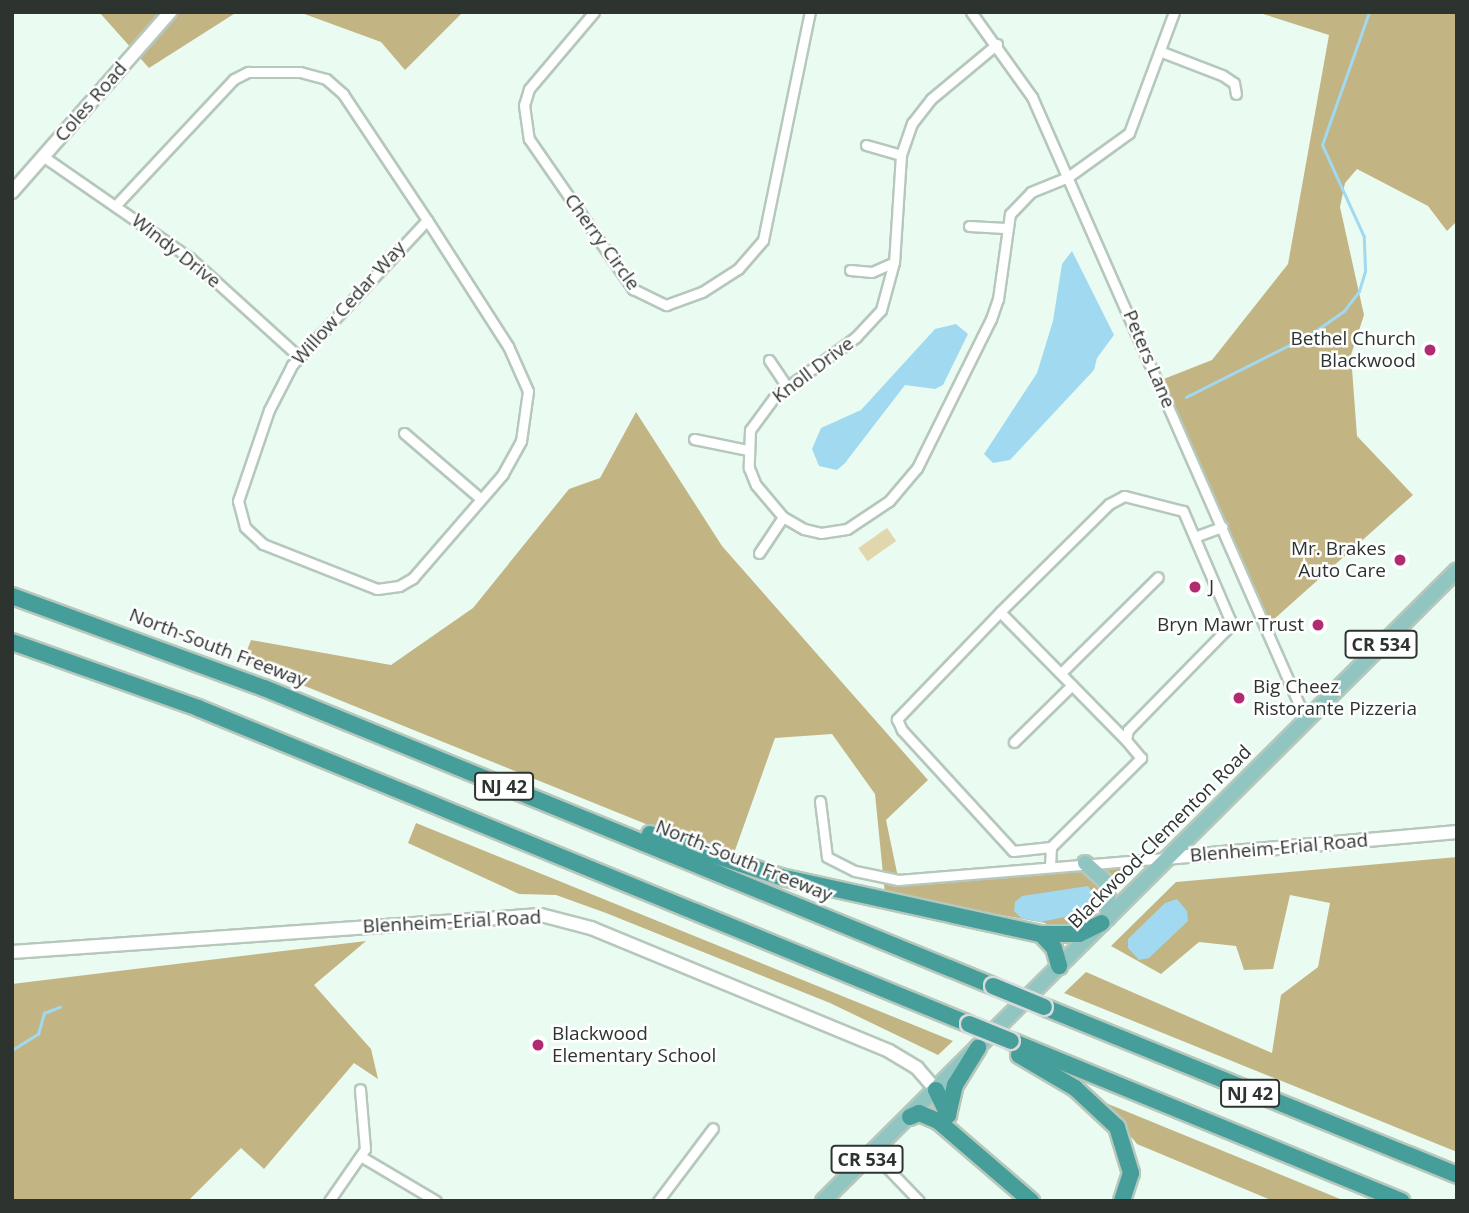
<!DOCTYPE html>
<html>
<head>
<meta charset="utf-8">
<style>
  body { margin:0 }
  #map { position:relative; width:1469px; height:1213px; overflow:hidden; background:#eafcf1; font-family:"Open Sans",sans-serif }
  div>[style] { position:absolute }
  .green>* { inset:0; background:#e2d6ad; transform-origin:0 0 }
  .forest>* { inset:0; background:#c3b484 }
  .water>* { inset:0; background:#a0d9f0 }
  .stream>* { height:2.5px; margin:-1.25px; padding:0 1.25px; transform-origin:1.25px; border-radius:1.25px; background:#a0d9f0 }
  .roads { filter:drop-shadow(2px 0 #b6c7bc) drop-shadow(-2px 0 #b6c7bc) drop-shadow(0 2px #b6c7bc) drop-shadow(0 -2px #b6c7bc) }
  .street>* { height:9px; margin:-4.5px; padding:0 4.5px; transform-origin:4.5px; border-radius:4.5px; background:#fff }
  .secondary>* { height:12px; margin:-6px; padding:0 6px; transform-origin:6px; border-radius:6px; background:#fff }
  .primary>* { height:14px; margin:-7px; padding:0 7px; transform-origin:7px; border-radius:7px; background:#90c5c2 }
  .highway>* { height:16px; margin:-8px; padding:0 8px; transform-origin:8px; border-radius:8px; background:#469e9a }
  .bridges { filter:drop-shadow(2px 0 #d9dada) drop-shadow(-2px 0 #d9dada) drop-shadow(0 2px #d9dada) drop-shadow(0 -2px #d9dada) }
  .highway-bridge>* { height:16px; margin:-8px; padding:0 8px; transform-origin:8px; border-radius:8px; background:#469e9a }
  .dots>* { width:19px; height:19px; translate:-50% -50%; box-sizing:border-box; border:4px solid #fff; border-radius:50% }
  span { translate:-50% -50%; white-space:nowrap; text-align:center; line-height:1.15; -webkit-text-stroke:5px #fff; paint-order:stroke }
  .shield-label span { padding:2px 5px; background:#fff; border:2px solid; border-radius:5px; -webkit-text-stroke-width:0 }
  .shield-label { font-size:18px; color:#2d3430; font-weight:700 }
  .street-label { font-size:19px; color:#2d3430 }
  .poi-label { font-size:19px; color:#2d3430 }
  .right { translate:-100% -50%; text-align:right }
  .left { translate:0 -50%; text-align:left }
  .frame { position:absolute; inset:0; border:14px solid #2d3430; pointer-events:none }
</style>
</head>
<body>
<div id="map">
  <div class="green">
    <div style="left:887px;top:528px;width:16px;height:35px;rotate:55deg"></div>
  </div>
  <div class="forest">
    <div style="clip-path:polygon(99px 12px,237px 12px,149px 68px)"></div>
    <div style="clip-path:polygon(299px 12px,463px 12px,405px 70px,381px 42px)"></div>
    <div style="clip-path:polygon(1257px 12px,1457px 12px,1457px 221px,1447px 231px,1428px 206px,1357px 169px,1345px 183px,1340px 207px,1364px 315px,1351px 355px,1357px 436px,1413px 495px,1264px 628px,1156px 382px,1212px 360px,1288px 264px,1329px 35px)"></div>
    <div style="clip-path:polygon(636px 412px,722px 546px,928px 780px,886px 820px,900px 887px,1136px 860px,1061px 934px,1045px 923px,885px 894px,875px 794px,832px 734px,775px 738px,733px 856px,735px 860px,243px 661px,251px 640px,391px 665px,473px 608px,569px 489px,600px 478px)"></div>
    <div style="clip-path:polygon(416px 823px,953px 1041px,938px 1055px,830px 1003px,606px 913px,556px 895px,519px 894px,408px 843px)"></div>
    <div style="clip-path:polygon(1457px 857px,1457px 1152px,1064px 993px,1086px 972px,1272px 1053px,1281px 995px,1318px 967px,1330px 903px,1290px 895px,1273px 969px,1244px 970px,1236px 946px,1199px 942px,1161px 974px,1111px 946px,1176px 882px)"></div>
    <div style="clip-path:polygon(366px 941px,314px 985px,371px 1049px,378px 1079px,354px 1063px,264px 1169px,241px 1148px,188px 1201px,12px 1201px,12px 984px)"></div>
    <div style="clip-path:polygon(1101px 1101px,1345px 1201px,1273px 1201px,1137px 1144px)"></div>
  </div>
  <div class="water">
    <div style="clip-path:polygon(1072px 251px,1114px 335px,1097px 358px,1094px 370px,1010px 460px,993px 463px,984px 454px,1037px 373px,1053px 321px,1062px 264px)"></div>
    <div style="clip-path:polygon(956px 324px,968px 334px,943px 385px,935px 389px,905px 385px,845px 463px,837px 470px,819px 466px,812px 449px,821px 428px,861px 410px,935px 329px)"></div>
    <div style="clip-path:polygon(1088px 886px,1094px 895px,1088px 912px,1041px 922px,1021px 918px,1014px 911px,1015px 902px,1022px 896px)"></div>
    <div style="clip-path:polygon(1177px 899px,1187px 911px,1188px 921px,1149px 958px,1139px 960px,1128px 948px,1128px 939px,1165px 903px)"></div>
  </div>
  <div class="stream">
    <div style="left:1186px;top:397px;width:140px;rotate:-26.7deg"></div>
    <div style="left:1311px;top:334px;width:40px;rotate:-34.9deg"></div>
    <div style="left:1344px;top:311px;width:25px;rotate:-53deg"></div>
    <div style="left:1359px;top:291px;width:21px;rotate:-73deg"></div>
    <div style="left:1365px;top:271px;width:34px;rotate:-92deg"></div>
    <div style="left:1364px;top:237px;width:101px;rotate:-114.5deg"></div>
    <div style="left:1322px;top:145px;width:141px;rotate:-70.5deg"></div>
    <div style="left:12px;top:1050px;width:31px;rotate:-32deg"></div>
    <div style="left:38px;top:1034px;width:22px;rotate:-74deg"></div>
    <div style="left:44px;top:1013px;width:17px;rotate:-21deg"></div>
  </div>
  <div class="roads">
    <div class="street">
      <div style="left:594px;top:12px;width:101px;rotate:130.2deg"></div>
      <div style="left:529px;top:89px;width:17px;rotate:107deg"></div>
      <div style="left:524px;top:105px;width:34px;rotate:82deg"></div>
      <div style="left:529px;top:139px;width:183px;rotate:55.3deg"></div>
      <div style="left:633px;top:289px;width:37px;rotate:26deg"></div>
      <div style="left:666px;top:305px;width:38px;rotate:-20deg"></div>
      <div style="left:702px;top:292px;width:43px;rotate:-32.6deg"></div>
      <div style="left:738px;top:269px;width:38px;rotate:-49deg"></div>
      <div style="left:763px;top:240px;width:233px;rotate:-78.4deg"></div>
      <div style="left:971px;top:12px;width:105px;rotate:54.3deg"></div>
      <div style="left:1032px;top:97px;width:678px;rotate:66.27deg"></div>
      <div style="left:997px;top:44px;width:86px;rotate:140.2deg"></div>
      <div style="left:931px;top:99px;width:31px;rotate:128deg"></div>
      <div style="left:912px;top:123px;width:34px;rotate:109deg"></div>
      <div style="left:901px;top:155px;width:107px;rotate:93.7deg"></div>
      <div style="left:894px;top:262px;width:50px;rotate:105.2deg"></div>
      <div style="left:881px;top:310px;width:37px;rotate:133deg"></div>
      <div style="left:856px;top:337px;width:100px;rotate:143.9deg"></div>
      <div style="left:775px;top:396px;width:42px;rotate:126.3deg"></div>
      <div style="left:750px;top:430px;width:38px;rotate:92deg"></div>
      <div style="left:749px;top:468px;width:18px;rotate:68deg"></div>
      <div style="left:756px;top:485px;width:42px;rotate:49.8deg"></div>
      <div style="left:783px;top:517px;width:24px;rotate:30deg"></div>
      <div style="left:804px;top:529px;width:17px;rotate:13deg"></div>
      <div style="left:821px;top:533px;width:26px;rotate:-9deg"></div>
      <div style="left:847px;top:529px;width:50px;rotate:-33.7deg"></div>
      <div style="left:889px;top:501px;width:43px;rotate:-49.7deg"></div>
      <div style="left:917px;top:468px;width:166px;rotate:-63.6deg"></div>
      <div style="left:991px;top:319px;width:21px;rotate:-71deg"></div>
      <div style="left:998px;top:299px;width:86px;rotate:-82deg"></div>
      <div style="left:1010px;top:214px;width:30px;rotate:-46deg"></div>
      <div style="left:1031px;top:192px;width:40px;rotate:-22deg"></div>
      <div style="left:1068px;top:177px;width:75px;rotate:-35.8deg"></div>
      <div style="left:1129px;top:133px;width:129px;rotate:-69.6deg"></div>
      <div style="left:1162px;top:52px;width:64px;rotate:21deg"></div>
      <div style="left:1222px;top:75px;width:14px;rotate:34deg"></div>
      <div style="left:1234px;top:83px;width:11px;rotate:80deg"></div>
      <div style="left:866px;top:145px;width:36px;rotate:16deg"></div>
      <div style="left:44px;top:157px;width:178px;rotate:34.7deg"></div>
      <div style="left:190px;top:258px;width:147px;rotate:42.2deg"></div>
      <div style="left:115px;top:206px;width:174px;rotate:-46.9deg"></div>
      <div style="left:234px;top:79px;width:16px;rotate:-27deg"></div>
      <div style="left:248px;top:72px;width:52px"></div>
      <div style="left:300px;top:72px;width:27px;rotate:15deg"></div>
      <div style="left:326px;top:79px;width:23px;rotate:41deg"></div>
      <div style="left:343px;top:94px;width:151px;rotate:56.3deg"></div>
      <div style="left:427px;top:220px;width:150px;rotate:57.3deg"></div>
      <div style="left:508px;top:346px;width:49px;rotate:66deg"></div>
      <div style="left:528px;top:391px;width:50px;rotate:98deg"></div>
      <div style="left:521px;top:441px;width:38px;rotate:119deg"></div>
      <div style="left:503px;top:474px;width:138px;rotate:130.9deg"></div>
      <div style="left:413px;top:578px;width:16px;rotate:150deg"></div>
      <div style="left:399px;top:586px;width:22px;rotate:172deg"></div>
      <div style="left:377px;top:589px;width:123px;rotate:-158.5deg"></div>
      <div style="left:263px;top:544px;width:25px;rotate:-137deg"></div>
      <div style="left:245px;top:527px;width:27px;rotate:-105deg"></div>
      <div style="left:238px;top:501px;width:96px;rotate:-71.2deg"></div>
      <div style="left:269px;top:410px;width:51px;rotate:-62.9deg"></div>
      <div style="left:292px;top:365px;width:198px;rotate:-47deg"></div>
      <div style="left:969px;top:226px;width:36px;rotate:3deg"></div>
      <div style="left:850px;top:270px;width:22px;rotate:5deg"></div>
      <div style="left:872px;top:272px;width:24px;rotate:-24deg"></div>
      <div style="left:769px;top:360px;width:32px;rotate:56deg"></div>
      <div style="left:404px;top:433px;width:101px;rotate:40.6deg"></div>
      <div style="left:694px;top:439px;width:54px;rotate:11.7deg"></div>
      <div style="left:1197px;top:536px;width:27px;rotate:-20deg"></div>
      <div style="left:759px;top:553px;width:43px;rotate:-56.3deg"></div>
      <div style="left:1000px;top:612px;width:149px;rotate:133.9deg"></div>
      <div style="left:897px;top:719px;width:12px;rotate:66deg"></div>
      <div style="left:902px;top:730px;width:164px;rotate:47.5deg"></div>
      <div style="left:1013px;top:851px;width:38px;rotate:-6deg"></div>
      <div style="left:1061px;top:673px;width:136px;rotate:-44.7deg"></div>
      <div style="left:1014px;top:742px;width:81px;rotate:-44.5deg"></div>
      <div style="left:820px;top:801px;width:56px;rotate:82.9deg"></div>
      <div style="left:827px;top:857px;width:31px;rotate:27deg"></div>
      <div style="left:855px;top:871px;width:44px;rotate:11.8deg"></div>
      <div style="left:898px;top:880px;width:269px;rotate:-4.7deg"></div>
      <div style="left:1050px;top:866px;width:19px;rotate:-87deg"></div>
      <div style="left:1051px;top:847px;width:127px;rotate:-44.7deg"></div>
      <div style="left:1141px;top:758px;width:23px;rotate:-130deg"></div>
      <div style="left:1126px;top:740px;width:10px;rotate:-79deg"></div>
      <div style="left:1128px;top:730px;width:140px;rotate:-45.6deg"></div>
      <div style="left:1226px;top:630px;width:11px;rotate:-68deg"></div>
      <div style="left:1230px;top:620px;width:119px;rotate:-113.3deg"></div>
      <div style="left:1183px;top:511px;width:61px;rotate:-165.7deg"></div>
      <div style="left:1124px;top:496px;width:17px;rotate:152deg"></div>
      <div style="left:1109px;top:504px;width:153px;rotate:135.3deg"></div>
      <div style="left:1000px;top:612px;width:180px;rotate:45.5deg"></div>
      <div style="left:873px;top:1153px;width:66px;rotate:46.2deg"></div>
      <div style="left:362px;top:1157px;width:86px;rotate:30.7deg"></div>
      <div style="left:329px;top:1201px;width:63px;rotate:-55.3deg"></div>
      <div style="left:365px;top:1149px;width:60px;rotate:-94.8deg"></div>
      <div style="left:658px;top:1201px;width:91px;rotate:-53deg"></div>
    </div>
    <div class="secondary">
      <div style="left:12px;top:192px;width:240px;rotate:-48.7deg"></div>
      <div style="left:1166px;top:858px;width:292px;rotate:-5.1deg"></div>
      <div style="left:12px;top:952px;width:530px;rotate:-4deg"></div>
      <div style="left:541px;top:915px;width:52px;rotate:14.6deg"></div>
      <div style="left:591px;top:928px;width:322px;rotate:22.4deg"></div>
      <div style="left:889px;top:1051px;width:33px;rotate:31deg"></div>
      <div style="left:917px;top:1068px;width:29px;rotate:49deg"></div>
    </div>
    <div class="primary">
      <div style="left:1085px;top:863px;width:31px;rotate:42deg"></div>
      <div style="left:1108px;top:884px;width:34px;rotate:90deg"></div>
      <div style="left:823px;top:1201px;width:894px;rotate:-44.86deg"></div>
    </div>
    <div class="highway">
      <div style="left:12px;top:596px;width:268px;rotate:20.1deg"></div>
      <div style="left:264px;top:688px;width:788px;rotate:22.23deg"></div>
      <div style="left:12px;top:642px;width:197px;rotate:19.5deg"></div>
      <div style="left:198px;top:708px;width:833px;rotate:22.29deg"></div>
      <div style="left:650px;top:834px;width:138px;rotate:18.2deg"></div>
      <div style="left:781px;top:877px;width:266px;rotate:12.4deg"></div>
      <div style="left:1041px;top:934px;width:19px;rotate:47deg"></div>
      <div style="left:1054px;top:948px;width:19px;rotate:74deg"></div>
      <div style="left:1041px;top:934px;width:38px"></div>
      <div style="left:1079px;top:934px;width:25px;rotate:-26deg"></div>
      <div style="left:1044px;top:1007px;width:446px;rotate:22.1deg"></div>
      <div style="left:1011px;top:1041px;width:422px;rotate:22.3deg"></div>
      <div style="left:1019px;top:1055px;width:65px;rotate:30.5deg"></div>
      <div style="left:1075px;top:1088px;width:57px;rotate:42.9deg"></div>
      <div style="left:1117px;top:1127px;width:48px;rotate:73.1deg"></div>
      <div style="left:1131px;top:1173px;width:29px;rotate:108deg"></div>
      <div style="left:936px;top:1090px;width:28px;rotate:64deg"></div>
      <div style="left:948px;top:1115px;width:31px;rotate:-77deg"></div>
      <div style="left:955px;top:1085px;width:44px;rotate:-58.1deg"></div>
      <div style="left:910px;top:1117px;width:10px;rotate:-24deg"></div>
      <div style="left:919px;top:1113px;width:21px;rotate:23deg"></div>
      <div style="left:938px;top:1121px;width:123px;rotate:40.7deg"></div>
    </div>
  </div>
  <div class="bridges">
    <div class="highway-bridge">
      <div style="left:993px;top:986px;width:55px;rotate:22.4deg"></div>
      <div style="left:969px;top:1024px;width:45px;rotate:22deg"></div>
    </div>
  </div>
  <div class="dots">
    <div style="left:1430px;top:350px;background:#b12b70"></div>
    <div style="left:1400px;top:560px;background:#b12b70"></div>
    <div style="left:1195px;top:587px;background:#b12b70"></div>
    <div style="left:1318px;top:625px;background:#b12b70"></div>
    <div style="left:1239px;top:698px;background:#b12b70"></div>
    <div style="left:538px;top:1045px;background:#b12b70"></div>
  </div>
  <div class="shield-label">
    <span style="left:1381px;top:644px">CR 534</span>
    <span style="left:504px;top:786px">NJ 42</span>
    <span style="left:1250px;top:1093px">NJ 42</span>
    <span style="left:867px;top:1159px">CR 534</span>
  </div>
  <div class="street-label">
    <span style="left:91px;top:102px;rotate:-49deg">Coles Road</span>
    <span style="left:602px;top:242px;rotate:54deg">Cherry Circle</span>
    <span style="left:176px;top:251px;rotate:38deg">Windy Drive</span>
    <span style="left:349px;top:303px;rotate:-48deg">Willow Cedar Way</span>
    <span style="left:1149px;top:359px;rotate:67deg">Peters Lane</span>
    <span style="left:813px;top:370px;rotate:-37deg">Knoll Drive</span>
    <span style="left:218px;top:648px;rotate:21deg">North-South Freeway</span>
    <span style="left:1160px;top:837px;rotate:-45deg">Blackwood-Clementon Road</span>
    <span style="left:1279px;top:848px;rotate:-5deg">Blenheim-Erial Road</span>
    <span style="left:744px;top:861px;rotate:22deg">North-South Freeway</span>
    <span style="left:452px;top:922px;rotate:-3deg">Blenheim-Erial Road</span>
  </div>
  <div class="poi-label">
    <span class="right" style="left:1416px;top:350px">Bethel Church<br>Blackwood</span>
    <span class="right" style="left:1386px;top:560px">Mr. Brakes<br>Auto Care</span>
    <span class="left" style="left:1209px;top:587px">J</span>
    <span class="right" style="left:1304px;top:625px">Bryn Mawr Trust</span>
    <span class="left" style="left:1253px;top:698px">Big Cheez<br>Ristorante Pizzeria</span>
    <span class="left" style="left:552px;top:1045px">Blackwood<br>Elementary School</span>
  </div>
  <div class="frame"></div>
</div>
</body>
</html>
